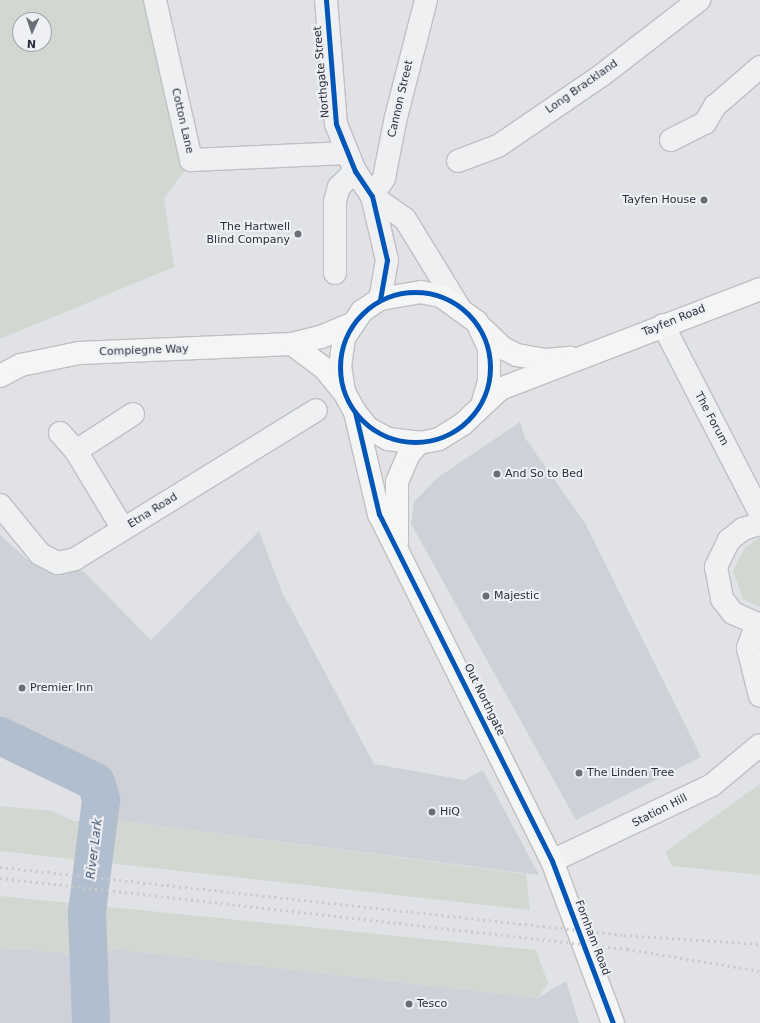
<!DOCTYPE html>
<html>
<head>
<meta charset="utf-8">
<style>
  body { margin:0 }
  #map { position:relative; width:760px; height:1023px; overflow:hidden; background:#e0e2e5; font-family:"DejaVu Sans",sans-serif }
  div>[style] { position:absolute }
  .built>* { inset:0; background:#cfd1d8 }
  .green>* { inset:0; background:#d1d8d1 }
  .river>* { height:38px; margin:-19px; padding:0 19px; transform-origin:19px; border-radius:19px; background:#b1becd }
  .roads { filter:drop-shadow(1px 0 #bfc0c3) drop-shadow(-1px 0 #bfc0c3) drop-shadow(0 1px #bfc0c3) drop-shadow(0 -1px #bfc0c3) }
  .minor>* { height:22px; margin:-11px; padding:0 11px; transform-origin:11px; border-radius:11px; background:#eff0f2 }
  .tertiary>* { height:22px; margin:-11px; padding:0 11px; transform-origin:11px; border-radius:11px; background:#eff0f2 }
  .primary>* { height:22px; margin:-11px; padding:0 11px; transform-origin:11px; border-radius:11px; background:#f4f5f5 }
  .rail>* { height:3px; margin-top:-1.5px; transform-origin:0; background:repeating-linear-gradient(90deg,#c9cacc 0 2px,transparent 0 6px) }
  .cycleway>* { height:5px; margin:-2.5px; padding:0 2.5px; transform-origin:2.5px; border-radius:2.5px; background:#0057b8 }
  .cycleway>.ring { margin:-2.5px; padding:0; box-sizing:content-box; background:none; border:5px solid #0057b8; border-radius:50% }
  .dots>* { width:11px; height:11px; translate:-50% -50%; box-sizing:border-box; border:2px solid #eef0f4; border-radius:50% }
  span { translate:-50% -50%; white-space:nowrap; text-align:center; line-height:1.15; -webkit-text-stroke:4px #eef0f4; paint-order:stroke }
  .street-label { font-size:11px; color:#292f3c }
  .poi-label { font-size:11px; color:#292f3c }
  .right { translate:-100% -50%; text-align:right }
  .left { translate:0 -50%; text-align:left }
  .water-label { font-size:12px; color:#374d6c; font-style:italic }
  .north { position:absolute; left:12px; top:12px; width:40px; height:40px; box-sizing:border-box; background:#eef0f4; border:1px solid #9fa3aa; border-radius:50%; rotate:183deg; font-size:11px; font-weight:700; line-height:16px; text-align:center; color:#292f3c }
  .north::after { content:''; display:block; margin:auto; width:14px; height:18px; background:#696e77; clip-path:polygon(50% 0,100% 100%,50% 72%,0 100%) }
</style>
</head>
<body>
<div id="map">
  <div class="built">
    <div style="clip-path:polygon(520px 422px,525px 438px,585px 523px,701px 757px,576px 820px,411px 524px,414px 502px,437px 478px)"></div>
    <div style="clip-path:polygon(259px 531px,282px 592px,374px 764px,464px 780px,483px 770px,539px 875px,113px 820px,115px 799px,108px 782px,100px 774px,0 727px,0 535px,28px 560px,83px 571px,151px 640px)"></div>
    <div style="clip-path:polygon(0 948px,60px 952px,95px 966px,114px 949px,538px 998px,566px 981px,579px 1023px,0 1023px)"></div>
  </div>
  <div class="green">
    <div style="clip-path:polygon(evenodd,0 0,149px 0,189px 165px,164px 198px,174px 267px,0 339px,0 0,20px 20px,44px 20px,44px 44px,20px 44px,20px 20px)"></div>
    <div style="clip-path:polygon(760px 537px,760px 607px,743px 599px,733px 571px,744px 549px)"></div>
    <div style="clip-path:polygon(760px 784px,760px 875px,672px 866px,665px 852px)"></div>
    <div style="clip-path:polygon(0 806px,53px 811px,74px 821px,113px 820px,526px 874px,530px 910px,0 851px)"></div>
    <div style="clip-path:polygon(0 896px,536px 950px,548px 983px,538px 998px,114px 949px,95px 966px,60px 952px,0 948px)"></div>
  </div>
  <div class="river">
    <div style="left:0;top:736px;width:106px;rotate:25.6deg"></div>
    <div style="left:96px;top:782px;width:19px;rotate:74deg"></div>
    <div style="left:101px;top:800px;width:114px;rotate:97.1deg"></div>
    <div style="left:87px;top:913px;width:110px;rotate:87.9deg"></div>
  </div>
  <div class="roads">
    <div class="minor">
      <div style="left:155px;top:0;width:164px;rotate:77.3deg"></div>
      <div style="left:191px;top:160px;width:156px;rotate:-2.6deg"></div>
      <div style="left:671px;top:140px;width:38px;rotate:-27deg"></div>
      <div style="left:705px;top:123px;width:20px;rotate:-60deg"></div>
      <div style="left:715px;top:106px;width:60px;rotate:-40.9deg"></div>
      <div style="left:458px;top:161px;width:43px;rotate:-20.6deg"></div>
      <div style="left:498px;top:146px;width:126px;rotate:-34.3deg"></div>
      <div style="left:602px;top:75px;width:123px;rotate:-37.7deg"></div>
      <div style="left:372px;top:196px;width:22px;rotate:-56deg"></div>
      <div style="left:384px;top:178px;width:62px;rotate:-78.9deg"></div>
      <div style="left:396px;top:117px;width:121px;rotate:-75.6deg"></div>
      <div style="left:335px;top:273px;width:72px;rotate:-90deg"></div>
      <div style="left:335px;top:201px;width:15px;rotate:-74deg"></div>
      <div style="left:339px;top:187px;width:23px;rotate:-45deg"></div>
      <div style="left:663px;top:325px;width:212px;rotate:62.7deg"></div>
      <div style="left:60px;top:433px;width:24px;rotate:48deg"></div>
      <div style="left:0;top:505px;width:63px;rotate:50.8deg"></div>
      <div style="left:40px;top:554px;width:20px;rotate:27deg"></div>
      <div style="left:58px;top:563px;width:17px;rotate:-13deg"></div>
      <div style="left:75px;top:559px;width:283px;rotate:-31.7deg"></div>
      <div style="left:760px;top:524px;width:18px;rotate:164deg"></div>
      <div style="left:743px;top:529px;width:18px;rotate:142deg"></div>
      <div style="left:729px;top:540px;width:30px;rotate:116deg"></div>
      <div style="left:716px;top:567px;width:33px;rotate:79deg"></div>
      <div style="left:722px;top:599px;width:18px;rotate:52deg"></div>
      <div style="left:733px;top:613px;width:30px;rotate:24deg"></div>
      <div style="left:123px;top:529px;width:91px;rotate:-121.1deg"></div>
      <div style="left:76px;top:451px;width:68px;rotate:-33deg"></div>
      <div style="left:757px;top:624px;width:26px;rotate:111deg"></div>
      <div style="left:748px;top:648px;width:49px;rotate:76deg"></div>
    </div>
    <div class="tertiary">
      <div style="left:326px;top:0;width:124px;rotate:85.4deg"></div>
      <div style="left:336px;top:124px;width:51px;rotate:68deg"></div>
      <div style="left:355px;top:171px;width:30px;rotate:56deg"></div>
      <div style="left:372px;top:196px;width:66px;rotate:76.8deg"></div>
      <div style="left:387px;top:260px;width:40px;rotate:100deg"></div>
      <div style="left:372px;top:196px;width:40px;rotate:34.9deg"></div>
      <div style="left:405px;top:219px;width:103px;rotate:58.5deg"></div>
      <div style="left:552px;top:861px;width:177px;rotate:-25.4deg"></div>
      <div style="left:712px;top:785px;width:62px;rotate:-39.8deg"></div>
    </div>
    <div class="primary">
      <div style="left:483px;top:329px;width:28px;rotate:44deg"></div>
      <div style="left:503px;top:348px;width:16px;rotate:27deg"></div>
      <div style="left:517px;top:355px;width:29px;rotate:10deg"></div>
      <div style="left:546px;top:360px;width:25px;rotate:-5deg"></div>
      <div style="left:292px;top:344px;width:41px;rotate:37.1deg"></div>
      <div style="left:325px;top:369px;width:28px;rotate:51deg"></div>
      <div style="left:0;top:376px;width:24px;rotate:-28deg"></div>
      <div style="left:21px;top:365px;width:59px;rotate:-11.7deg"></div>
      <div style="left:79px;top:353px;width:213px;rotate:-2.4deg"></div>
      <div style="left:292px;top:344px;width:30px;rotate:-14deg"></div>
      <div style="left:321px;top:337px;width:36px;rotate:-23deg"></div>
      <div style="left:483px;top:402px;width:22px;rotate:-74deg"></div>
      <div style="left:489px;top:381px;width:33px;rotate:-90deg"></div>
      <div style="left:489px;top:348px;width:29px;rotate:-115deg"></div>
      <div style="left:477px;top:322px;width:44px;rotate:-144.2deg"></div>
      <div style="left:441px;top:296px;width:20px;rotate:-169deg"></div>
      <div style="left:421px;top:292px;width:42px;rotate:170.3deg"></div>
      <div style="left:380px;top:299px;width:22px;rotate:146deg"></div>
      <div style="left:362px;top:311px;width:32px;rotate:124deg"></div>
      <div style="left:344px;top:338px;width:28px;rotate:98deg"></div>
      <div style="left:340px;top:366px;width:26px;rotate:81deg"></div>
      <div style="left:344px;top:392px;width:23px;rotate:61deg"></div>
      <div style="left:355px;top:412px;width:21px;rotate:51deg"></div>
      <div style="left:368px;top:428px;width:23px;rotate:29deg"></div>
      <div style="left:388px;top:439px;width:31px;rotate:7deg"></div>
      <div style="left:419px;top:443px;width:20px;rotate:-11deg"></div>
      <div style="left:439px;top:439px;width:28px;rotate:-32deg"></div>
      <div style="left:463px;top:424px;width:51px;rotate:-43.4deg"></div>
      <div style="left:500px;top:389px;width:279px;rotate:-21deg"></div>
      <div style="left:355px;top:412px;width:105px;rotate:76.8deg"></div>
      <div style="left:379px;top:514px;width:388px;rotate:63.5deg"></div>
      <div style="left:552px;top:861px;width:173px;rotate:69.4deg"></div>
      <div style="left:397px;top:542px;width:60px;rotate:-90deg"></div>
      <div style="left:397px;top:482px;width:30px;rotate:-67deg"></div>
      <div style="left:409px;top:454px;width:15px;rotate:-48deg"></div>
    </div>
  </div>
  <div class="rail">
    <div style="left:0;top:867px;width:628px;rotate:6.22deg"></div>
    <div style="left:624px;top:935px;width:136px;rotate:3.8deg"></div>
    <div style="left:0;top:878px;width:631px;rotate:6.46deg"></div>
    <div style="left:627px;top:949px;width:135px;rotate:9.4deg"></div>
  </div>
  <div class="cycleway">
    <div style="left:326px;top:0;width:124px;rotate:85.4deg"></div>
    <div style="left:336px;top:124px;width:51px;rotate:68deg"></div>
    <div style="left:355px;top:171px;width:30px;rotate:56deg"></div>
    <div style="left:372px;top:196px;width:66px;rotate:76.8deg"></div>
    <div style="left:387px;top:260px;width:40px;rotate:100deg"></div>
    <div class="ring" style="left:340px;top:292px;width:145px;height:145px"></div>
    <div style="left:355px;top:412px;width:105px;rotate:76.8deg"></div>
    <div style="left:379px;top:514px;width:388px;rotate:63.5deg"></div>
    <div style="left:552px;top:861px;width:173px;rotate:69.4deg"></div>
  </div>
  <div class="dots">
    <div style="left:704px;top:200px;background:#696e77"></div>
    <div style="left:298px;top:234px;background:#696e77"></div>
    <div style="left:497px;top:474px;background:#696e77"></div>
    <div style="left:486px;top:596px;background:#696e77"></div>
    <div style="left:22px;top:688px;background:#696e77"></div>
    <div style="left:579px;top:773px;background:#696e77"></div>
    <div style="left:432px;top:812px;background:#696e77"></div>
    <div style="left:409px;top:1004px;background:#696e77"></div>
  </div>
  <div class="street-label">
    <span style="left:322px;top:72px;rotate:-95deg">Northgate Street</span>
    <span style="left:582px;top:87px;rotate:-35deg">Long Brackland</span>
    <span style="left:401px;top:99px;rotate:-77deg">Cannon Street</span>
    <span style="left:182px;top:121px;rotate:77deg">Cotton Lane</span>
    <span style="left:674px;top:321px;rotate:-22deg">Tayfen Road</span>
    <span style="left:144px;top:351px;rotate:-2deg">Compiegne Way</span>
    <span style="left:711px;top:419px;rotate:62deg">The Forum</span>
    <span style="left:153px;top:511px;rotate:-32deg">Etna Road</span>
    <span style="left:484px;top:700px;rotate:64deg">Out Northgate</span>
    <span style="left:660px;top:811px;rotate:-27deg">Station Hill</span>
    <span style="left:592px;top:938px;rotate:69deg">Fornham Road</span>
  </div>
  <div class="poi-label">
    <span class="right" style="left:696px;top:200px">Tayfen House</span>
    <span class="right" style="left:290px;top:234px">The Hartwell<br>Blind Company</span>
    <span class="left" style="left:505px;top:474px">And So to Bed</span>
    <span class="left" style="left:494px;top:596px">Majestic</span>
    <span class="left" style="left:30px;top:688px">Premier Inn</span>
    <span class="left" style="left:587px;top:773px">The Linden Tree</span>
    <span class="left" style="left:440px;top:812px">HiQ</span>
    <span class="left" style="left:417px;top:1004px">Tesco</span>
  </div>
  <div class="water-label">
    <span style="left:95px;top:849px;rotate:-83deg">River Lark</span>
  </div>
  <div class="north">N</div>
</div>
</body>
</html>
